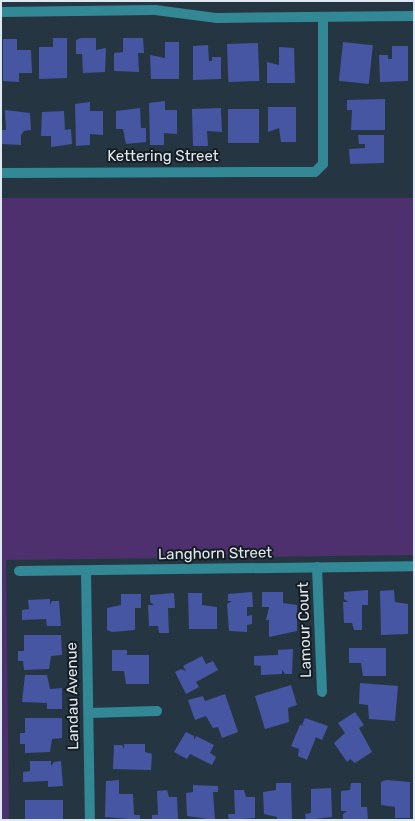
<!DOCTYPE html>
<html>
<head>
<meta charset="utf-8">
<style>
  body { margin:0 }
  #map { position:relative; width:415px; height:821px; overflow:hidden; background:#253642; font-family:Rubik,sans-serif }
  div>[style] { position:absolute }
  .green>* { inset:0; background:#4d306d }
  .building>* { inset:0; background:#4656a2; transform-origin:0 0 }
  .street>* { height:10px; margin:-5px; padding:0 5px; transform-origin:5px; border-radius:5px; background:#328895 }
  span { translate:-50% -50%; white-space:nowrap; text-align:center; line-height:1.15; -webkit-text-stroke:4px #151c22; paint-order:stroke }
  .street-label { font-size:15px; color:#dee8f0 }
  .frame { position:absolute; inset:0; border:2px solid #dee8f0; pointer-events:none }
</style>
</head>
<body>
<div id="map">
  <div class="green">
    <div style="clip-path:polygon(1px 198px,414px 198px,414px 555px,6px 560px,9px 820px,1px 820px)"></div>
  </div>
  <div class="building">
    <div style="clip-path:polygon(53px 38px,67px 38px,67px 78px,39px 79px,39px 47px,53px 47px)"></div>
    <div style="clip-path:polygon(81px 38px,96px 38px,96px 50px,106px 48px,105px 72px,83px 73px,82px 54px,76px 54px,76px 40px)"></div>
    <div style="clip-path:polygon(123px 38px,143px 38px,144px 53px,138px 53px,139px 72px,114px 71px,114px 53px,123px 52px)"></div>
    <div style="clip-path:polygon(3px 39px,17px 39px,17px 50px,31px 50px,32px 73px,19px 73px,19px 82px,3px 81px)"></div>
    <div style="clip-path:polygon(165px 42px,179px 42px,179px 79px,151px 79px,150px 55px,165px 58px)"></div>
    <div style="left:343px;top:42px;width:30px;height:39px;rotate:6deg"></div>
    <div style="left:258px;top:43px;width:38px;height:31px;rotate:88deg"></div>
    <div style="clip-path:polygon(208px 45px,209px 61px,212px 61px,212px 57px,221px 57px,221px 79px,193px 80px,193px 46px)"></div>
    <div style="clip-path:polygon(392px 46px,408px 46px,408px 81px,380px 82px,379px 55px,388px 55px,388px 59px,392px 59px)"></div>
    <div style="clip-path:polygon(279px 47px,294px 48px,295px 83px,267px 83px,267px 62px,279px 65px)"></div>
    <div style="clip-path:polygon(385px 99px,385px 130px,351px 130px,352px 110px,347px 110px,347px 100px)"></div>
    <div style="clip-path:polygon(165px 101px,165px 110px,177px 110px,177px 134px,164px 133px,164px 145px,150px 145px,149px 103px)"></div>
    <div style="clip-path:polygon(90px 102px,90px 111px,103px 111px,103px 135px,90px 134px,90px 145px,76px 146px,75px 104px)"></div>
    <div style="clip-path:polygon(268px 107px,296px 107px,296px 142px,281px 142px,279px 128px,268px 132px)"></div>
    <div style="clip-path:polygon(140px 108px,141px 128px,146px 128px,146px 142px,126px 144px,123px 129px,116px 129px,116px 111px)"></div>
    <div style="clip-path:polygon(221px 108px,222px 132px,207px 131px,208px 146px,193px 146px,192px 109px)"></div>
    <div style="left:228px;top:109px;width:31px;height:34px"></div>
    <div style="clip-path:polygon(5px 110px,30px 113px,31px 130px,24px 131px,21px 135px,21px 145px,1px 144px,1px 130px,6px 130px)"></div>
    <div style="clip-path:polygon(64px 111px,65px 130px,71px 129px,72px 144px,51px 147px,51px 136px,41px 136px,42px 112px)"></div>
    <div style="clip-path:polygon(358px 135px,384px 135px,384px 163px,350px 164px,349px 149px,365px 148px,365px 144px,359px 144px)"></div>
    <div style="clip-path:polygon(368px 590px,368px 605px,362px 605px,362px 630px,354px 630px,352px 623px,344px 623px,343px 602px,348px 602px,344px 599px,344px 592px)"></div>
    <div style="clip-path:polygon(394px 590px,395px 602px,408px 604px,408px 634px,381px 635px,380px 591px)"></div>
    <div style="clip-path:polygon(252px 592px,253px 607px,247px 607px,247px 616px,252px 615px,252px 624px,247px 625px,247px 632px,229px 631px,227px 604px,232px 601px,228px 601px,228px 594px)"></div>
    <div style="clip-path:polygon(262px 592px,283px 592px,283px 603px,297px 605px,297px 631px,269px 637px,269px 620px,266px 620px,269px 607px,262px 607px)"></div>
    <div style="clip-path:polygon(174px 593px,175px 608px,168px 608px,169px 633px,159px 633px,158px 626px,149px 626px,148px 605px,154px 605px,150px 602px,150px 595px)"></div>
    <div style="clip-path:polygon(188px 593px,202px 593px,202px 605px,217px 607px,217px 629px,189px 629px)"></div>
    <div style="clip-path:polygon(121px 594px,141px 594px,141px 608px,135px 608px,135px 630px,112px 632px,107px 630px,107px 608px,121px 605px)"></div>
    <div style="clip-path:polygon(50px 599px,50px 605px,52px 601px,59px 601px,61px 626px,47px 626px,46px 619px,22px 620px,22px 610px,29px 609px,28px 600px)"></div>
    <div style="clip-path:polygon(24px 635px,61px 635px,62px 655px,51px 656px,49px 669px,24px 670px,23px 661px,18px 661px,18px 651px,24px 651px)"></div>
    <div style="clip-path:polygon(349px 648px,386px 648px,386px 676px,363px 676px,361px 663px,349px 663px)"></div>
    <div style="clip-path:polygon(293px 649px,292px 674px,285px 674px,282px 670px,282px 674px,261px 675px,261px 666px,254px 665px,254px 656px,278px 655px,278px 650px)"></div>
    <div style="clip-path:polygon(112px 650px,127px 650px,127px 655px,149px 655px,149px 684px,126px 684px,124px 671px,112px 671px)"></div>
    <div style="clip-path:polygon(202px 656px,206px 664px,213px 661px,218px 670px,196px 682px,199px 687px,186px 694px,175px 672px,181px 669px,186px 671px,183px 666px)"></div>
    <div style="clip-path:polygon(25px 675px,47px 675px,50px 689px,62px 688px,62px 709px,47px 709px,47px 703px,22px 702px)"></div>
    <div style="clip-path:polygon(360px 683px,398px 686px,395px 721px,369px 719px,368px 705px,359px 704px)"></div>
    <div style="clip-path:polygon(291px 685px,297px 705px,288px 708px,289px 722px,265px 729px,255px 696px)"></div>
    <div style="clip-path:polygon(225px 694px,238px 732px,222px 738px,218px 727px,213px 728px,206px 716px,195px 720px,188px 700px,203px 696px,205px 701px)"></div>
    <div style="clip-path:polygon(355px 712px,364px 725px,359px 728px,372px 752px,355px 763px,350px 759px,347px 762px,334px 743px,345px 733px,338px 723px)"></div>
    <div style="clip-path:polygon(25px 718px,62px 718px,62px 738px,52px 739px,50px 752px,25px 753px,25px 744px,20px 744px,20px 733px,25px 733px)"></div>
    <div style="clip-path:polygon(305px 718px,328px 726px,322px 740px,316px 737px,307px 760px,298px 756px,299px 749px,291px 746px,300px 725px,305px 726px,302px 725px)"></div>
    <div style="clip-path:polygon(186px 732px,194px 736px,194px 740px,196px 736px,214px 745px,210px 753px,216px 757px,212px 765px,190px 754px,187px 759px,174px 752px)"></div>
    <div style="clip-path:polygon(124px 744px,145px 744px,145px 752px,152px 754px,151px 770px,113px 769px,114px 745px,122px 745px,124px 749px)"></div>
    <div style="clip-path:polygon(30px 761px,51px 761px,51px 766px,54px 762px,61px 761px,63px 786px,48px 787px,48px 781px,23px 782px,23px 772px,30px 771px)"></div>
    <div style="clip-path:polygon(119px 780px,119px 794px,133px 794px,134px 815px,140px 815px,140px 820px,105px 817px,106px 781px)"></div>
    <div style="clip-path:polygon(386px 780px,410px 782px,410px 818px,395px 818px,395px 807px,381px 805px,381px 782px)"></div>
    <div style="clip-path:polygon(276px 783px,291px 783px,292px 820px,277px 820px,277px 817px,264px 814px,263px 792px,276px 790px)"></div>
    <div style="clip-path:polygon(351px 783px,361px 783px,361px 807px,367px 807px,368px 820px,343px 820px,343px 814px,347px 811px,341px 811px,341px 791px,350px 790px)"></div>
    <div style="clip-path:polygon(193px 785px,218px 786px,218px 792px,213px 792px,215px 820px,187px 816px,186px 793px,193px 792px)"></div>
    <div style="clip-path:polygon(331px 788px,332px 817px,306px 820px,305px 814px,311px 813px,311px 789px)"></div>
    <div style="clip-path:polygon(167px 790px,169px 797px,177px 797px,178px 819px,152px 820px,152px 815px,158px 815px,157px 791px)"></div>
    <div style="clip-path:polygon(234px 790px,244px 790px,246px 797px,255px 797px,255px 818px,229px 820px,228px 814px,235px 814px)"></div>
    <div style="left:63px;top:800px;width:20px;height:38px;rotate:90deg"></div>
  </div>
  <div class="street">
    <div style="left:1px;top:12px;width:154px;rotate:-0.7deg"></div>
    <div style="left:155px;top:10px;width:63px;rotate:7.4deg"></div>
    <div style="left:217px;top:18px;width:197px;rotate:-0.6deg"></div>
    <div style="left:1px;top:173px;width:314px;rotate:-0.2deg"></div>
    <div style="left:315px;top:172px;width:11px;rotate:-45deg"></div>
    <div style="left:323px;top:164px;width:147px;rotate:-90deg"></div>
    <div style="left:317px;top:567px;width:125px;rotate:87.7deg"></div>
    <div style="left:19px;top:571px;width:393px;rotate:-0.7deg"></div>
    <div style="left:86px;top:571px;width:249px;rotate:89.1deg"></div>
    <div style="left:89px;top:713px;width:68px;rotate:-1.7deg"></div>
  </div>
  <div class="street-label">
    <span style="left:163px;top:157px">Kettering Street</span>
    <span style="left:215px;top:554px;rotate:-1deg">Langhorn Street</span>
    <span style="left:305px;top:630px;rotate:-92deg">Lamour Court</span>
    <span style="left:73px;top:696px;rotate:-91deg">Landau Avenue</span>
  </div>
  <div class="frame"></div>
</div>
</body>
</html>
